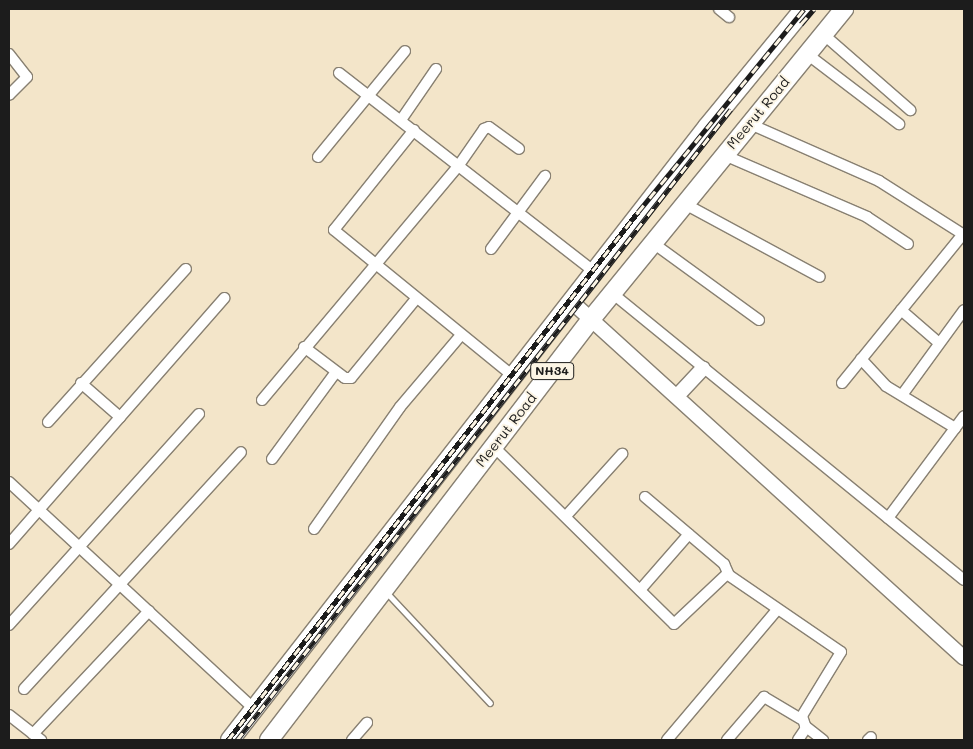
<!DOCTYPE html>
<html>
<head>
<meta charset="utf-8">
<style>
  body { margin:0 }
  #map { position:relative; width:973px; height:749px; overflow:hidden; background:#f3e5c9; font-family:Mali,sans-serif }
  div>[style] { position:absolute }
  .roads { filter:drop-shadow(1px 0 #888072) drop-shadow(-1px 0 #888072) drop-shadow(0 1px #888072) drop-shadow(0 -1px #888072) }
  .lane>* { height:5px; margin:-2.5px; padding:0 2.5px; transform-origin:2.5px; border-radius:2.5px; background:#fff }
  .street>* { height:10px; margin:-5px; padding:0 5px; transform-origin:5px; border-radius:5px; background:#fff }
  .secondary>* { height:14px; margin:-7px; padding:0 7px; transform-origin:7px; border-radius:7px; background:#fff }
  .highway>* { height:18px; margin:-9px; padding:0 9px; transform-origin:9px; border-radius:9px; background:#fff }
  .rail>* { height:5px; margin-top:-2.5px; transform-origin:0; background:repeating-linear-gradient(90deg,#fcf5e5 0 9px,#1c1c1c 0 18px); box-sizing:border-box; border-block:1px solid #1c1c1c }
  span { translate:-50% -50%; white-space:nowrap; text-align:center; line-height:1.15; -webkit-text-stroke:4px #fcf5e5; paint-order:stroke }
  .shield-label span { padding:1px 4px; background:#fcf5e5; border:1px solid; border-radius:4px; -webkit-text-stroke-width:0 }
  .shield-label { font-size:12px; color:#1c1c1c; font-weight:700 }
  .street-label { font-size:14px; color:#1c1c1c }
  .frame { position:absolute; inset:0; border:10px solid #1c1c1c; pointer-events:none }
</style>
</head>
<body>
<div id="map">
  <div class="roads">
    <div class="lane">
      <div style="left:386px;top:592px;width:152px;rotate:46.9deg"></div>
    </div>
    <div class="street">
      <div style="left:719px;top:9px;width:13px;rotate:39deg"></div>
      <div style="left:823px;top:34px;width:116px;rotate:41.1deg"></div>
      <div style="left:9px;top:54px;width:29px;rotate:52deg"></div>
      <div style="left:27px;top:77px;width:25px;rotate:135deg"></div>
      <div style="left:807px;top:54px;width:116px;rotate:37.3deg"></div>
      <div style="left:339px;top:73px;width:324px;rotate:37.9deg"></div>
      <div style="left:401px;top:120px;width:62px;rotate:-55.5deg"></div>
      <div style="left:750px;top:124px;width:141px;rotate:23.8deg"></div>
      <div style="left:879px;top:181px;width:101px;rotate:32.4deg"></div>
      <div style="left:414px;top:130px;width:128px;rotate:128.7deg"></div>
      <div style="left:334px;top:230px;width:232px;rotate:39.2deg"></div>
      <div style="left:724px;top:155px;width:156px;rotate:23.4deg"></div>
      <div style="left:867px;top:217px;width:49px;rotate:33.4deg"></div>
      <div style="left:318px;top:157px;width:137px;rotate:-50.6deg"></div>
      <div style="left:685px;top:204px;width:153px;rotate:28.4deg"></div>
      <div style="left:653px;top:243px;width:131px;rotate:36deg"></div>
      <div style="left:491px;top:249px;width:91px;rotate:-53.5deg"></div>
      <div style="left:612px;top:293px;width:454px;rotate:39.2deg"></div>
      <div style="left:901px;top:310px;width:50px;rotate:41deg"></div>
      <div style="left:304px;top:347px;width:51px;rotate:37.1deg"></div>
      <div style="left:345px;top:378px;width:6px"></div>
      <div style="left:351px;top:378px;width:102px;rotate:-50.6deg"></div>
      <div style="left:861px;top:359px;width:37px;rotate:47deg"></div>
      <div style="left:886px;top:386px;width:81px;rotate:31.3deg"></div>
      <div style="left:81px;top:383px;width:52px;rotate:41.1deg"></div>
      <div style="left:842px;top:383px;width:192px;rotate:-50.9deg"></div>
      <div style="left:902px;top:395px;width:105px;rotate:-53.9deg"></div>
      <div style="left:262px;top:400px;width:307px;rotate:-50deg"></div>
      <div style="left:459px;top:165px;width:44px;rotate:-55.2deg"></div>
      <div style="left:484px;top:129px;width:5px;rotate:-22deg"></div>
      <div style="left:489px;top:127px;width:37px;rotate:36deg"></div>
      <div style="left:48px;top:422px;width:206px;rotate:-48deg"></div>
      <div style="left:494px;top:447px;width:252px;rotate:44.5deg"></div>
      <div style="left:674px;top:624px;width:73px;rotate:-43.3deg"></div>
      <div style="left:727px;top:574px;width:138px;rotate:34.4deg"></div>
      <div style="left:841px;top:652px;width:75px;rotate:121.4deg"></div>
      <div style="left:802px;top:716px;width:13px;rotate:72deg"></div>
      <div style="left:806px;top:728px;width:14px;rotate:124deg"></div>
      <div style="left:272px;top:459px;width:108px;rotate:-53.7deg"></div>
      <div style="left:9px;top:482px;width:334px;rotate:42.8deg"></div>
      <div style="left:645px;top:497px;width:104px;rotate:40.3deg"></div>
      <div style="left:724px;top:564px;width:12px;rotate:66deg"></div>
      <div style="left:566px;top:516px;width:84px;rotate:-47.9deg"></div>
      <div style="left:888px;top:518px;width:127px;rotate:-53.3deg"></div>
      <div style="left:314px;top:529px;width:149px;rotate:-54.8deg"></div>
      <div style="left:400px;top:407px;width:94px;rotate:-49.7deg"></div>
      <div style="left:9px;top:544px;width:327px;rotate:-48.8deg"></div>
      <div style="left:640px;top:590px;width:74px;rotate:-48.8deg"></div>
      <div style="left:9px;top:625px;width:284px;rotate:-48deg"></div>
      <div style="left:24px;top:689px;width:321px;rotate:-47.5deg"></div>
      <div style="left:9px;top:715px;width:41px;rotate:38deg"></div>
      <div style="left:805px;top:726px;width:23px;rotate:38deg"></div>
      <div style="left:33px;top:734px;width:169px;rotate:-46.7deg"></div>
      <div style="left:352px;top:740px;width:23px;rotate:-49deg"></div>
      <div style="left:667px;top:740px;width:170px;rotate:-49.8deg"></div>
      <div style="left:727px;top:740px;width:57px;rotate:-49.3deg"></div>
      <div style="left:764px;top:697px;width:43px;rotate:30.7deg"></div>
      <div style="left:868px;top:740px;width:4px;rotate:-45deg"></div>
    </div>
    <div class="secondary">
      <div style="left:573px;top:303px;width:528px;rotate:42.24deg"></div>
      <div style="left:679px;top:394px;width:35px;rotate:-47deg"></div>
    </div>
    <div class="highway">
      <div style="left:230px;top:740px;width:777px;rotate:-52.11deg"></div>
      <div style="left:707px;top:127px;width:153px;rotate:-50.6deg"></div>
      <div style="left:269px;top:740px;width:531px;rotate:-52.57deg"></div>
      <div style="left:592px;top:318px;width:399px;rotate:-50.8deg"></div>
    </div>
  </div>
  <div class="rail">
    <div style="left:801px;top:24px;width:20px;rotate:-49deg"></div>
    <div style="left:228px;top:740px;width:668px;rotate:-52.17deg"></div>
    <div style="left:638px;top:212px;width:262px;rotate:-50.7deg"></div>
    <div style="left:237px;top:740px;width:801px;rotate:-51.94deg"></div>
  </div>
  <div class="shield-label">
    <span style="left:552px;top:371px">NH34</span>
  </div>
  <div class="street-label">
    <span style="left:758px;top:113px;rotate:-50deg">Meerut Road</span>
    <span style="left:506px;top:430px;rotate:-52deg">Meerut Road</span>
  </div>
  <div class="frame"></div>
</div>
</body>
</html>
